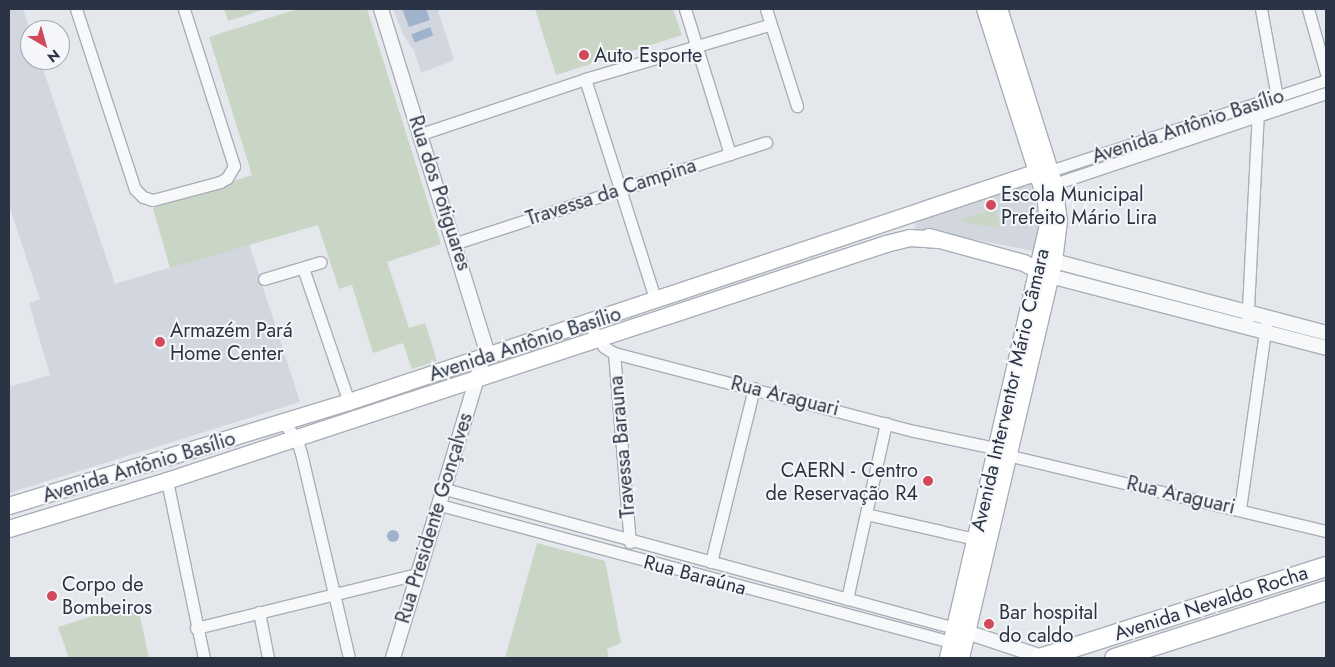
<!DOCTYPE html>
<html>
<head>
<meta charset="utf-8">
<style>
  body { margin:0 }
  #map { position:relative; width:1335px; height:667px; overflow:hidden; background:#e4e7ec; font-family:Jost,sans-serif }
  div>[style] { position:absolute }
  .built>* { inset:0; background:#d2d6de }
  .green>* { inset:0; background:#c9d6c5 }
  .water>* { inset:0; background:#9fb4cc; transform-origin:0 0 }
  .round { border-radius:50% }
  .roads { filter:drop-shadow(1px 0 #a9aeb7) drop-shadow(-1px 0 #a9aeb7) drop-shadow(0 1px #a9aeb7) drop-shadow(0 -1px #a9aeb7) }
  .minor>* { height:11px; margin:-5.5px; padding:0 5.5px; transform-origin:5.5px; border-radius:5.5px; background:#f7f8fa }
  .tertiary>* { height:14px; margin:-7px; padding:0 7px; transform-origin:7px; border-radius:7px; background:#f7f8fa }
  .secondary>* { height:16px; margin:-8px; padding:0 8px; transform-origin:8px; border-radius:8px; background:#fff }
  .trunk>* { height:19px; margin:-9.5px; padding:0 9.5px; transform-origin:9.5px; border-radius:9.5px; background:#fff }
  .dots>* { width:14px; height:14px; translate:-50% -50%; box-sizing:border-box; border:2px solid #f4f6f9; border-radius:50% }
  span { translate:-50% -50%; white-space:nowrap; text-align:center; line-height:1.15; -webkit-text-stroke:4px #f4f6f9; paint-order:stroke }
  .poi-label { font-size:20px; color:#2b3445 }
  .left { translate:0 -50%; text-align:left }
  .right { translate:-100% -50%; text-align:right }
  .street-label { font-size:20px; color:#2b3445 }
  .frame { position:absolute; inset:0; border:10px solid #2b3445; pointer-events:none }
  .north { position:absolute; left:20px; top:20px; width:50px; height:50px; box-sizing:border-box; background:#f4f6f9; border:1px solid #a4a8b1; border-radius:50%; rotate:142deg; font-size:14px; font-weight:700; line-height:20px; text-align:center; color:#2b3445 }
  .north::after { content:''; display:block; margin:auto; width:18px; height:22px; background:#d1495b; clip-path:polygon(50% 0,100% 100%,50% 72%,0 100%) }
</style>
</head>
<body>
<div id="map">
  <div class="built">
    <div style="clip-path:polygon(9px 9px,23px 9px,30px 30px,30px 60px,40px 60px,115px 284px,249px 244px,300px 402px,9px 493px,9px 387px,50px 375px,29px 303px,40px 299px,9px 205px)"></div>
    <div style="clip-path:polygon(393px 9px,445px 9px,438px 11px,454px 60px,421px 73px,414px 51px,403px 34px)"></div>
    <div style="clip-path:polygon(1030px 181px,1041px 224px,1034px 251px,915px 228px,916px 216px)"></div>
  </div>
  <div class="green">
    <div style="clip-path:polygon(224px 9px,266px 9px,228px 21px)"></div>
    <div style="clip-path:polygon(298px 9px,367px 9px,441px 244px,387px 262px,409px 328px,425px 323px,437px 361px,412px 369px,403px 343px,373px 353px,352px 285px,339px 289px,318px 225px,170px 268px,153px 208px,252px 175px,209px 37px)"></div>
    <div style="clip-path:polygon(535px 9px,673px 9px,682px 35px,556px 75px)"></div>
    <div style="clip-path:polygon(996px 208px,999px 228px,957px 221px)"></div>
    <div style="clip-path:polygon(537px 543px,605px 561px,621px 643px,607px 649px,609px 658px,505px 658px)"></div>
    <div style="clip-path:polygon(137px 602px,149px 658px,69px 658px,58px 627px)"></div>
  </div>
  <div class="water">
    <div style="clip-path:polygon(402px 9px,426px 9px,430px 20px,409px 27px)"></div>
    <div style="left:430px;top:27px;width:9px;height:20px;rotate:69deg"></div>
    <div class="round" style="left:387px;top:530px;width:12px;height:12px"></div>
  </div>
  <div class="roads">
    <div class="minor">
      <div style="left:76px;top:9px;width:189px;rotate:71.9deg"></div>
      <div style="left:135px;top:189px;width:11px;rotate:45deg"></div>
      <div style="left:143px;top:197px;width:10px;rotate:17deg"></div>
      <div style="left:153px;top:200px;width:69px;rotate:-15deg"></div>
      <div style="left:220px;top:182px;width:8px;rotate:-30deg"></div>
      <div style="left:227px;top:178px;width:14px;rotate:-60deg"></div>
      <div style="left:234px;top:166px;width:165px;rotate:-107.7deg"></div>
      <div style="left:685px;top:9px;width:152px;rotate:72.8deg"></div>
      <div style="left:766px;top:9px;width:102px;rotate:72.3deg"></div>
      <div style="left:1261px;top:9px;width:96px;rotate:79.7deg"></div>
      <div style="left:1308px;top:9px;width:66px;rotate:74.3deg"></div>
      <div style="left:585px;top:79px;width:233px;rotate:72.3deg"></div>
      <div style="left:421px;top:134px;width:173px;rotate:-18.5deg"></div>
      <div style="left:585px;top:79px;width:192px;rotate:-16.4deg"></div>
      <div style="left:1050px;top:171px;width:291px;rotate:-18.2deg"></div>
      <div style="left:1054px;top:184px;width:287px;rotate:-18.5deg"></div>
      <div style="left:456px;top:243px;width:326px;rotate:-18deg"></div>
      <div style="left:303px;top:268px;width:142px;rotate:71.1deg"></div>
      <div style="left:264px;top:279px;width:59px;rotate:-16.6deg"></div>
      <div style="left:589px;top:324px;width:27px;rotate:57deg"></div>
      <div style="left:604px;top:347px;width:12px;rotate:31deg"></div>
      <div style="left:614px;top:353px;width:310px;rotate:14.6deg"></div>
      <div style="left:914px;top:431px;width:83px;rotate:11.9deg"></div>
      <div style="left:1247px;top:328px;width:218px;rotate:-87.1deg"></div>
      <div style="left:614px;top:353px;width:190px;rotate:85.2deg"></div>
      <div style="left:283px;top:423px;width:19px;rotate:47deg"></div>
      <div style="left:296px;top:437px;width:17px;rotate:73deg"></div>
      <div style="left:301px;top:453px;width:211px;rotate:76.8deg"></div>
      <div style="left:1007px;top:455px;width:328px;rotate:13.4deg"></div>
      <div style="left:167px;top:481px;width:181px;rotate:78.2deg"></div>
      <div style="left:445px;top:489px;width:529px;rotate:15.25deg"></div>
      <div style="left:440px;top:505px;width:529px;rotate:15.01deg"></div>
      <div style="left:1240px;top:509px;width:186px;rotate:-82deg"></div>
      <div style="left:866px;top:514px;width:112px;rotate:12.9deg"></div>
      <div style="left:711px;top:562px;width:179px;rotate:-76.1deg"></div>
      <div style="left:847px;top:599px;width:180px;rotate:-77.5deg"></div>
      <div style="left:259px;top:612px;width:47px;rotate:78.9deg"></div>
      <div style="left:196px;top:628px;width:228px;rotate:-13.7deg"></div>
    </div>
    <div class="tertiary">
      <div style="left:381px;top:9px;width:355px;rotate:72.8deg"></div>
      <div style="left:486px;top:348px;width:324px;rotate:106.7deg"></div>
      <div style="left:1054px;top:261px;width:281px;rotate:14.8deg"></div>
      <div style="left:1050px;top:276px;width:285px;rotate:14.6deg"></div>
      <div style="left:967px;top:632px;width:79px;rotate:18.4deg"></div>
    </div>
    <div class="secondary">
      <div style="left:929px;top:237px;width:98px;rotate:15.3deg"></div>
      <div style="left:1024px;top:263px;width:26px;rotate:28deg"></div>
      <div style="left:9px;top:506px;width:356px;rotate:-17deg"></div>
      <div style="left:349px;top:402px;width:726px;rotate:-18.46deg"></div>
      <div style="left:9px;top:529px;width:165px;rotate:-16.9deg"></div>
      <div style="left:167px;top:481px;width:757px;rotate:-18.24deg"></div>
      <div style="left:886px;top:244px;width:25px;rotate:-14deg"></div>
      <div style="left:910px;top:238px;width:28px;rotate:4deg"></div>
      <div style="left:948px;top:658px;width:444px;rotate:-77deg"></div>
      <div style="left:1048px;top:225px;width:25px;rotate:-95deg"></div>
      <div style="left:1046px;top:200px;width:201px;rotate:-107.7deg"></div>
      <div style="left:961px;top:658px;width:408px;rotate:-76.8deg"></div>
      <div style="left:1054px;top:261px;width:40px;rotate:-82.9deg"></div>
      <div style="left:1059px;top:221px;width:37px;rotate:-98deg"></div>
      <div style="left:1054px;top:184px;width:183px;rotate:-107.4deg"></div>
    </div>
    <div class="trunk">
      <div style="left:1039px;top:658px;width:301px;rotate:-17.8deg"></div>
      <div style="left:1114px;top:658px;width:223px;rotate:-17.8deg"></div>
    </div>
  </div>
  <div class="dots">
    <div style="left:584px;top:55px;background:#d1495b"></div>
    <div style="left:991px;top:205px;background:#d1495b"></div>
    <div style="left:160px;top:342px;background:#d1495b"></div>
    <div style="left:928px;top:481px;background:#d1495b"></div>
    <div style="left:52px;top:596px;background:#d1495b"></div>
    <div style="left:989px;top:624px;background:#d1495b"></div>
  </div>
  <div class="poi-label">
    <span class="left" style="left:594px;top:55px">Auto Esporte</span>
    <span class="left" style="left:1001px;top:206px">Escola Municipal<br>Prefeito Mário Lira</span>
    <span class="left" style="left:170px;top:342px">Armazém Pará<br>Home Center</span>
    <span class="right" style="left:918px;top:482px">CAERN - Centro<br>de Reservação R4</span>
    <span class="left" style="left:62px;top:596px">Corpo de<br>Bombeiros</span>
    <span class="left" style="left:999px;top:624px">Bar hospital<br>do caldo</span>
  </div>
  <div class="street-label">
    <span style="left:1188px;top:126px;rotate:-18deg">Avenida Antônio Basílio</span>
    <span style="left:611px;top:192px;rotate:-18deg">Travessa da Campina</span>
    <span style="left:440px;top:193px;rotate:72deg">Rua dos Potiguares</span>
    <span style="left:525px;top:344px;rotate:-18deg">Avenida Antônio Basílio</span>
    <span style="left:1010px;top:390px;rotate:-77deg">Avenida Interventor Mário Câmara</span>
    <span style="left:785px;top:396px;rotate:14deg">Rua Araguari</span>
    <span style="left:622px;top:447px;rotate:-95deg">Travessa Barauna</span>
    <span style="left:139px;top:467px;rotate:-17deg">Avenida Antônio Basílio</span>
    <span style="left:1181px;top:495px;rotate:13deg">Rua Araguari</span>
    <span style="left:434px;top:518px;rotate:-73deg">Rua Presidente Gonçalves</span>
    <span style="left:695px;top:575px;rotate:15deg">Rua Baraúna</span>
    <span style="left:1211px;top:603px;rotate:-18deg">Avenida Nevaldo Rocha</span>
  </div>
  <div class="frame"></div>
  <div class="north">N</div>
</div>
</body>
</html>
